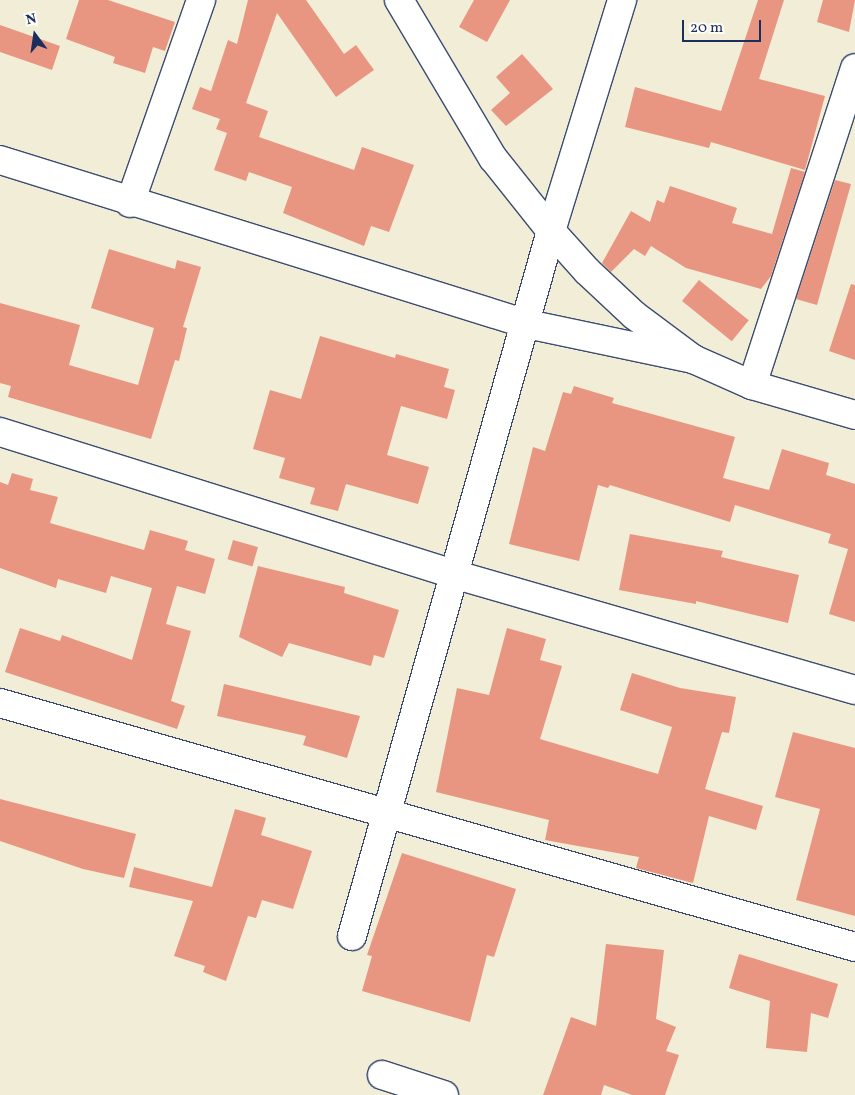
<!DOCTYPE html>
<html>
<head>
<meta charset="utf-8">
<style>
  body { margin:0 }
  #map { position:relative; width:855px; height:1095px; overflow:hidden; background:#f2edd7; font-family:Vollkorn,serif }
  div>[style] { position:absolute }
  .building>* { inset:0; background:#e89681; transform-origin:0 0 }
  .roads { filter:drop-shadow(1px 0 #3b4c70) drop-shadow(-1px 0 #3b4c70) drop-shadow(0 1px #3b4c70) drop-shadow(0 -1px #3b4c70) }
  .minor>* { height:28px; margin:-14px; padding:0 14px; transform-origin:14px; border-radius:14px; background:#fff }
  span { translate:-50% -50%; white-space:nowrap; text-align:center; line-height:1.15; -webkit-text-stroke:4px #fdfcf7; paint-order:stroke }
  .north { position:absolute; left:10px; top:10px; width:50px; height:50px; -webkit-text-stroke:4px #fdfcf7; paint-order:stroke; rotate:346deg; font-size:14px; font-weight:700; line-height:20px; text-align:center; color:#1b2f5e }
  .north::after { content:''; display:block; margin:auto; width:18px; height:22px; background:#1b2f5e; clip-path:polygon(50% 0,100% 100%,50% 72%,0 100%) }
  .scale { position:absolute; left:682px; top:20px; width:79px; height:22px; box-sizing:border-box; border:2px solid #1b2f5e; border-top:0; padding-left:6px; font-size:15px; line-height:18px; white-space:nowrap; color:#1b2f5e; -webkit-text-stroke:4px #fdfcf7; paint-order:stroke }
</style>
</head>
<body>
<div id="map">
  <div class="building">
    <div style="clip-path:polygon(79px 0,108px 0,175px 22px,165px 51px,153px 47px,145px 73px,113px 63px,115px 57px,66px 39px)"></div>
    <div style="clip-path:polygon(248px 0,306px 0,344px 54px,356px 45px,374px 70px,336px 97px,277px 13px,246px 103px,268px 111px,259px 137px,354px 170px,362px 147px,414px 165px,389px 232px,371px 226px,364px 246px,283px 213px,292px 187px,249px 172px,246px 181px,214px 170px,227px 133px,216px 129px,220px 119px,192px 109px,200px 87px,211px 91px,228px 40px,237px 44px)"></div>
    <div style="clip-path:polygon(474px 0,510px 0,487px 42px,459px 27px)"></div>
    <div style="clip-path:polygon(758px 0,784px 0,759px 79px,825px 96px,805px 170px,711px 142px,709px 148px,625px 127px,635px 87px,721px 111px)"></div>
    <div style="clip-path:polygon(823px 0,855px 0,849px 32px,817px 22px)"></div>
    <div style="clip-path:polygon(0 25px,60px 46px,52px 70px,0 52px)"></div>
    <div style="clip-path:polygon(522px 54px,553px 89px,506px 126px,491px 110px,510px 93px,496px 77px)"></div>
    <div style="clip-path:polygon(791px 168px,805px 172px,771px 276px,761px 289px,686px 268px,651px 246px,645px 256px,634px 249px,611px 272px,602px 263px,631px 211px,650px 222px,657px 200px,664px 203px,670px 186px,737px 208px,732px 223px,772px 234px)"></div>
    <div style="clip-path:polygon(835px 180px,851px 184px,817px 305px,796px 299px)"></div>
    <div style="clip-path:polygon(109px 249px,175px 269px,177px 260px,201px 267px,183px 327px,187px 328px,179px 361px,175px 360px,151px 439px,8px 397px,11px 386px,0 383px,0 303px,80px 325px,69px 365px,138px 385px,154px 328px,91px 308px)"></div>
    <div style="left:699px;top:280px;width:64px;height:27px;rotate:39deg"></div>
    <div style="clip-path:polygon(851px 284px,855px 285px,855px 360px,829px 351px)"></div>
    <div style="clip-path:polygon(320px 336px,395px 358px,396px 354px,449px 369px,444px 387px,455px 390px,447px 419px,401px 406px,387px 455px,429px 467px,418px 504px,346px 484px,338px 511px,310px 504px,315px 488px,279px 478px,285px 458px,253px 449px,270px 390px,301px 399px)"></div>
    <div style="clip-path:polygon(574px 386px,614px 398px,612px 403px,735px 437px,723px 478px,769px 490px,782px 449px,829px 463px,826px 475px,855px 484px,855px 622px,829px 614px,848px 549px,828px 543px,831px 534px,735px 505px,730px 522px,610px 485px,608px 488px,598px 485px,579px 561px,509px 544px,533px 447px,545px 451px,563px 392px,571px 394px)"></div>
    <div style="clip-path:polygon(12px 473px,33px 479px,30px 490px,58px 497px,50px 523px,144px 550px,150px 530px,188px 541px,185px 550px,215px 559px,205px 594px,177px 586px,166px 624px,191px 631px,171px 701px,185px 706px,177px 729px,5px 672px,20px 628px,60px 641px,62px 635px,132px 660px,152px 588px,111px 576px,106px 593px,58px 579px,56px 588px,0 568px,0 482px,8px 485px)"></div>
    <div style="clip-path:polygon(630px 534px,723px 551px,721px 557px,799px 575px,788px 623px,696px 601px,696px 604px,619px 590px)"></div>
    <div style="left:233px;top:540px;width:26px;height:20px;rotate:16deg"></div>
    <div style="clip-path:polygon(258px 566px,345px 587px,344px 593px,399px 610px,384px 658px,374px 655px,371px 666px,289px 643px,282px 657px,239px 637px)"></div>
    <div style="clip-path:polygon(507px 628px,546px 639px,540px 660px,562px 666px,540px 739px,658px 774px,672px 727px,620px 710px,632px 673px,680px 688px,736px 697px,729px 733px,722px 732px,705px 789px,763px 806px,756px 830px,709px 816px,693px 883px,636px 868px,639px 857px,545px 840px,549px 820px,436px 792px,457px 688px,489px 695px)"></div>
    <div style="clip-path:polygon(224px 684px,360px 716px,347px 758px,303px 745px,306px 736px,217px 716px)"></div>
    <div style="clip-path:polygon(793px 732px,855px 748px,855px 916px,796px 900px,820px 809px,775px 797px)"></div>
    <div style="clip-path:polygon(0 799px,136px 834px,124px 878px,83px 869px,0 841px)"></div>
    <div style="clip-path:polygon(235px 809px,266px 818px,261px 835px,312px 851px,293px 909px,262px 900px,256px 918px,248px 916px,226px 981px,203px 972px,205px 966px,174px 956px,193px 901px,129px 887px,134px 867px,212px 887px)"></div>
    <div style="clip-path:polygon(402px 853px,516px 889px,494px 957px,487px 955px,470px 1022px,362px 991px,372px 956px,367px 955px)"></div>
    <div style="clip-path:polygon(606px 944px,664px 950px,656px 1019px,676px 1027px,666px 1051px,679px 1055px,665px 1095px,632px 1095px,604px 1085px,601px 1095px,543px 1095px,571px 1017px,596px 1026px)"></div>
    <div style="clip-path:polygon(739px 954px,838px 984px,828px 1018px,811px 1013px,807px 1052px,766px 1048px,770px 1001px,729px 988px)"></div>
  </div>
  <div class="roads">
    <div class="minor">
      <div style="left:399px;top:0;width:184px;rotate:59.3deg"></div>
      <div style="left:493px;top:158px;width:93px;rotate:51.5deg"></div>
      <div style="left:551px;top:231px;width:54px;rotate:48deg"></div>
      <div style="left:587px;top:271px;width:64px;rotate:43.1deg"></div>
      <div style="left:634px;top:315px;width:74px;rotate:36.7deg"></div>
      <div style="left:693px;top:359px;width:64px;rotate:23.8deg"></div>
      <div style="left:752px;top:385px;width:107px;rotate:16.2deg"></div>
      <div style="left:0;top:160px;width:552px;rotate:17.29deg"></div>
      <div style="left:527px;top:324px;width:170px;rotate:11.9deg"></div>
      <div style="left:130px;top:203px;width:215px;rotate:-70.7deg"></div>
      <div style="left:752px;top:385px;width:333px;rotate:-72deg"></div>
      <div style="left:0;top:432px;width:475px;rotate:17.4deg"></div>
      <div style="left:453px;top:574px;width:418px;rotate:16.1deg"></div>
      <div style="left:0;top:703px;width:889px;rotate:15.93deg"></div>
      <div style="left:352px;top:936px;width:733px;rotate:-74.24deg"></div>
      <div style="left:551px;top:231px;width:242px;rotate:-72.9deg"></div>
      <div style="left:382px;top:1075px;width:65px;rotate:17.9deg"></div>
    </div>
  </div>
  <div class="north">N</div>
  <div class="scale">20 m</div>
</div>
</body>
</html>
